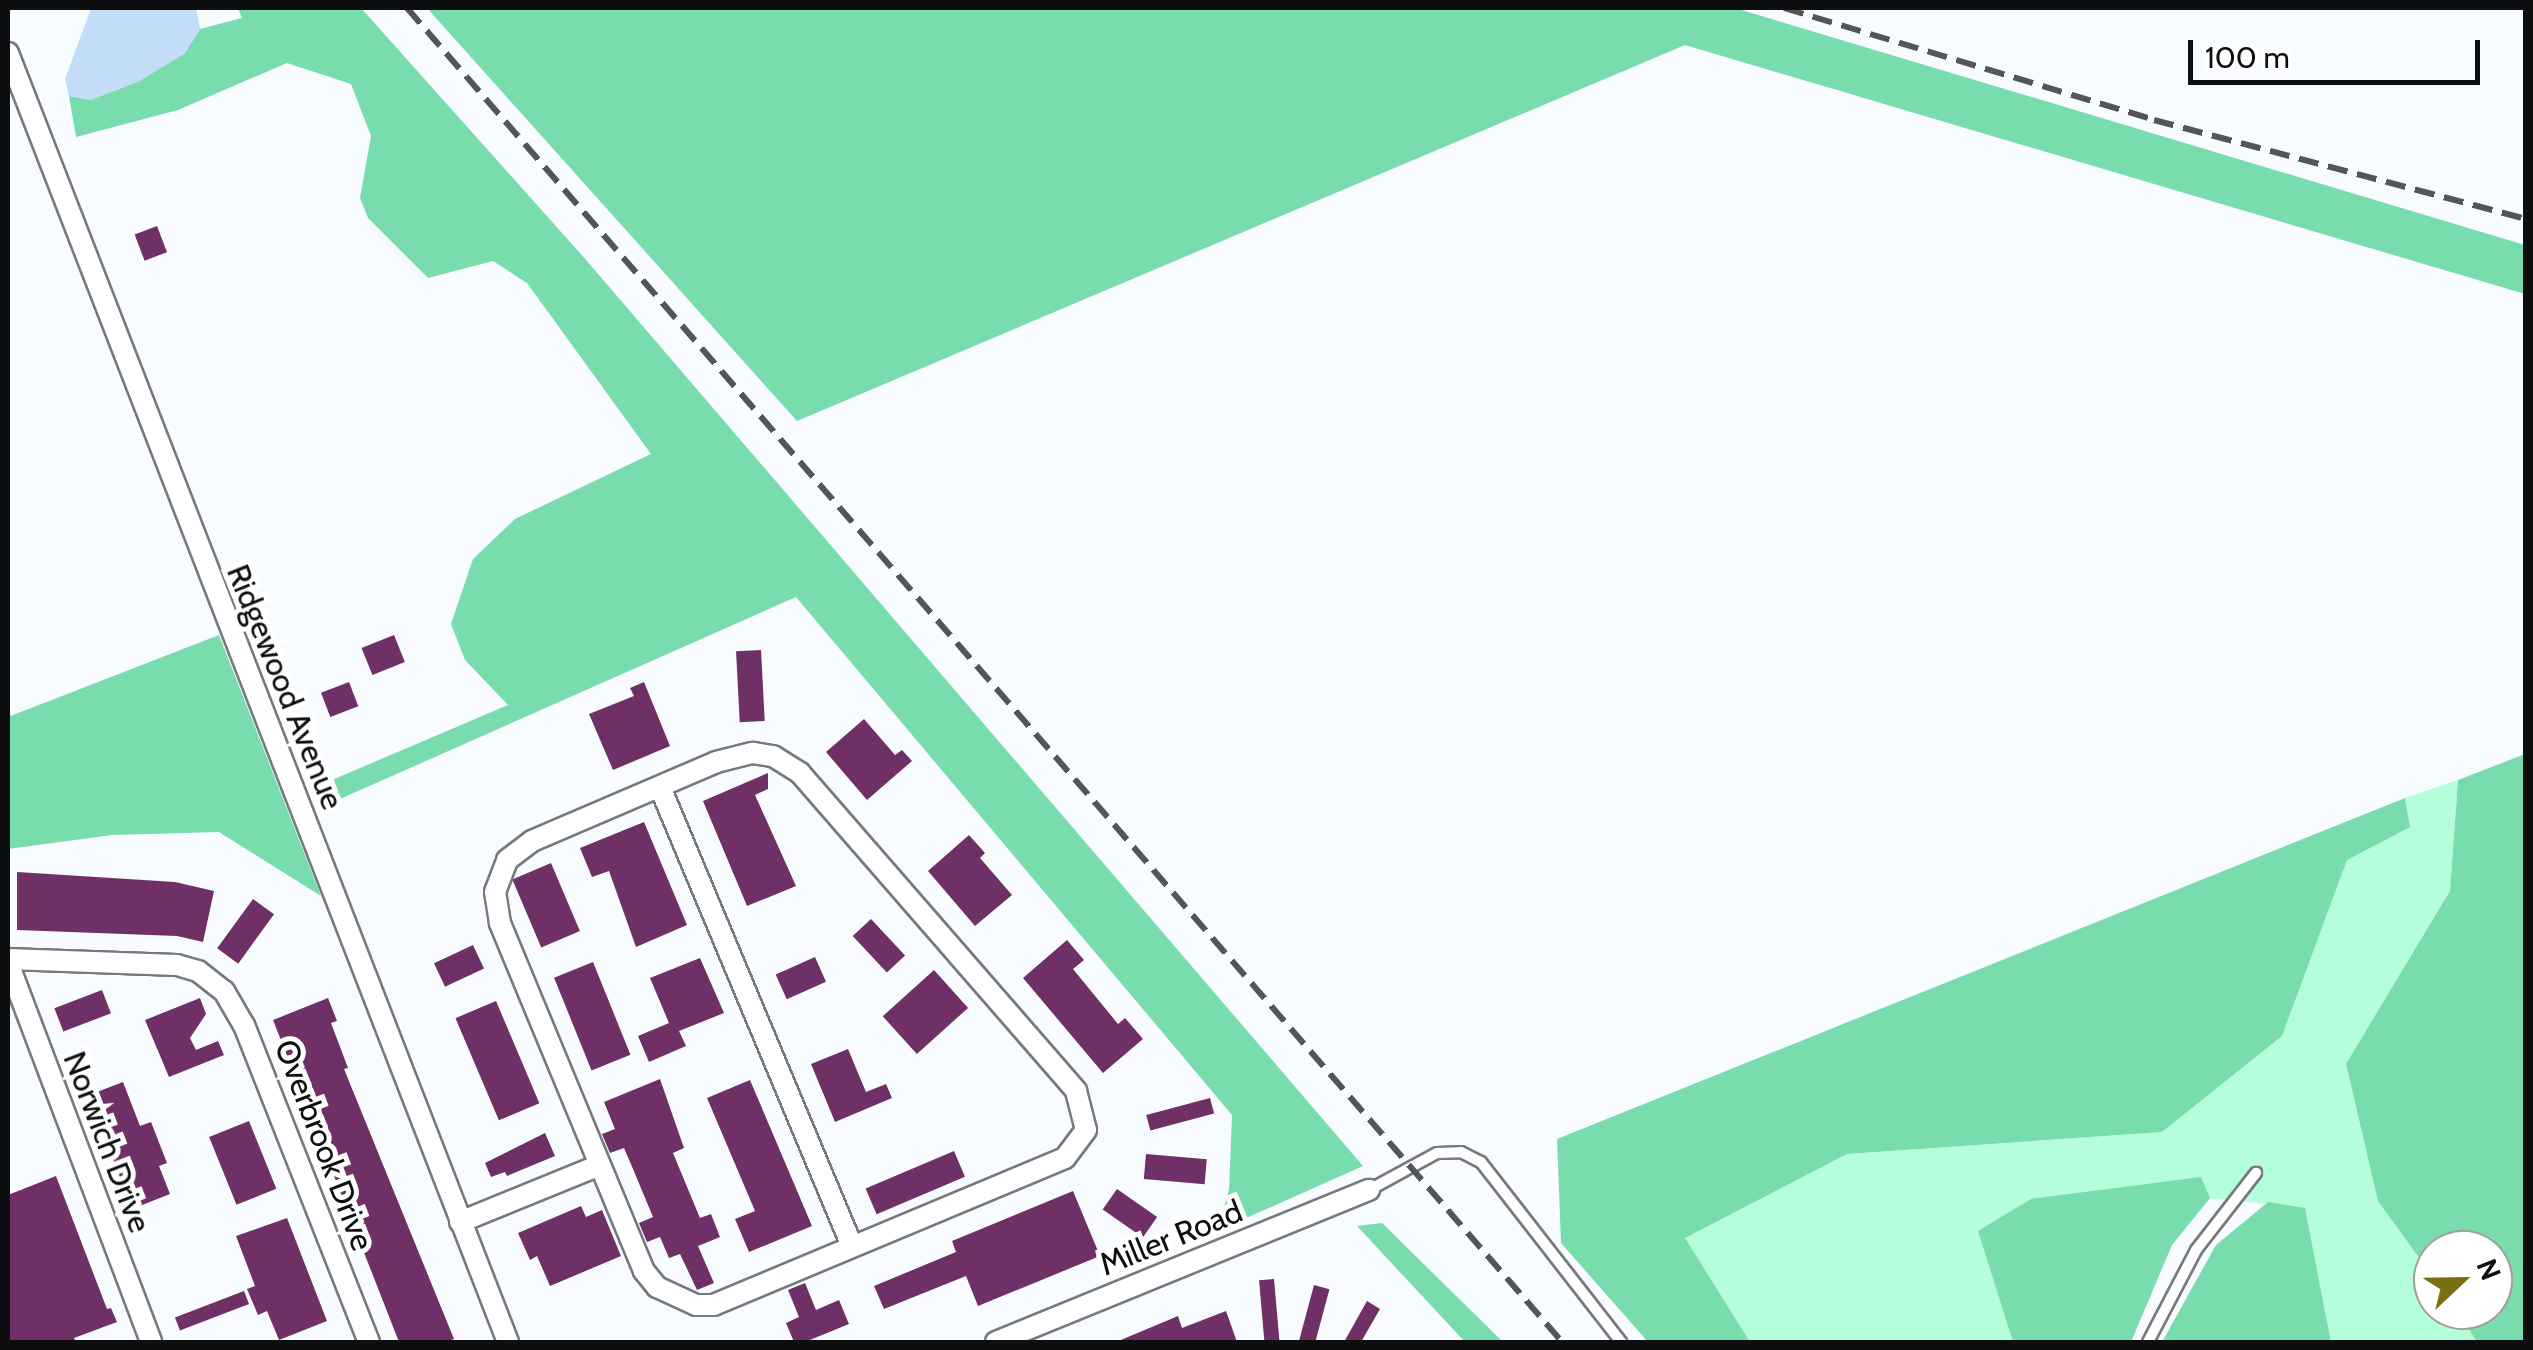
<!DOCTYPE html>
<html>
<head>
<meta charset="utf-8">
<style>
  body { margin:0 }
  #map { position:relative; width:2533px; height:1350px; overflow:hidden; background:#f8fbff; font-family:Cabin,sans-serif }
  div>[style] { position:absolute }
  .green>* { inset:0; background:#b4ffd9 }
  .forest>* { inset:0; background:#79dcad }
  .water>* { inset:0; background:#c3ddf8 }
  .building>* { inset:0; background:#6f3066; transform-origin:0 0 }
  .roads { filter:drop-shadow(2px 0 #76797e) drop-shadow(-2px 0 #76797e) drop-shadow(0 2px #76797e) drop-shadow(0 -2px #76797e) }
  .service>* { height:10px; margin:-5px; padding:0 5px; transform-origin:5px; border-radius:5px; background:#fff }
  .minor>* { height:20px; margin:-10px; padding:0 10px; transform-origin:10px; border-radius:10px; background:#fff }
  .rail>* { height:6px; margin-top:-3px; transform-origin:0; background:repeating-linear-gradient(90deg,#535557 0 20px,transparent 0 30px) }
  span { translate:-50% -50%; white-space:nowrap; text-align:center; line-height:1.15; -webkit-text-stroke:10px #fff; paint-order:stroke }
  .street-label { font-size:32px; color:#0d0e0f }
  .frame { position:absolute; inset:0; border:10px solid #0d0e0f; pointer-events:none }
  .north { position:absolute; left:2413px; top:1230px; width:100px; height:100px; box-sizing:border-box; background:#fff; border:2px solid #9e9f9f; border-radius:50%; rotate:68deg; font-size:28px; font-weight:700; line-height:40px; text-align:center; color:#0d0e0f }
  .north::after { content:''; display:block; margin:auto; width:35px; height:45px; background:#797010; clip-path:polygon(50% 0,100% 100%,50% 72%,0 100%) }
  .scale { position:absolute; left:2188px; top:40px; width:292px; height:45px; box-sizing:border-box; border:5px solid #0d0e0f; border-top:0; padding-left:12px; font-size:30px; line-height:35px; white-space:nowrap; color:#0d0e0f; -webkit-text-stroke:8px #fff; paint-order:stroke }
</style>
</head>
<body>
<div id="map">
  <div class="green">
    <div style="clip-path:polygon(2458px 780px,2450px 891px,2346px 1065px,2378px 1201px,2433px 1277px,2433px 1310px,2456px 1310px,2477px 1342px,2331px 1342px,2305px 1208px,2210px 1198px,2200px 1177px,1979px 1231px,2013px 1342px,1750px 1342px,1684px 1238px,1847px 1154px,2162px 1132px,2282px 1036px,2347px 859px,2410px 827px,2405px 798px)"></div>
  </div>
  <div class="forest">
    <div style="clip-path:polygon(238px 8px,361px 8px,587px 261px,1363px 1166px,1217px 1231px,1229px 1190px,1232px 1115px,796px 597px,331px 803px,325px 783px,508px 705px,465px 660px,451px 624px,473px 559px,515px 519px,651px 454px,527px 283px,493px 261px,428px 278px,368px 218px,360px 198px,371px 136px,351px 84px,287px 63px,178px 110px,76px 137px,69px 96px,91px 100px,184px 54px,200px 29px,242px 18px)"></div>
    <div style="clip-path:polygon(427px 8px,1735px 8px,2525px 245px,2525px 294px,1685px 45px,797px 421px)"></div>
    <div style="clip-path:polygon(219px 635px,321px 896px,219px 832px,112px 835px,8px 849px,8px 717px)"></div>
    <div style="clip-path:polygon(2525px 754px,2525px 1342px,2477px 1342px,2456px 1310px,2493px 1310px,2493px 1250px,2433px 1250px,2433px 1277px,2378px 1201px,2346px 1064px,2450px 891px,2458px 780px)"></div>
    <div style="clip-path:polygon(2405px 798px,2410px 827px,2347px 860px,2282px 1036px,2162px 1132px,1847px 1154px,1685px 1238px,1750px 1342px,1648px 1342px,1561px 1243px,1557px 1139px)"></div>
    <div style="clip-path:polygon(2201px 1177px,2210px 1198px,2172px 1245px,2131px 1342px,2013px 1342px,1978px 1231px,2031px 1199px)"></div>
    <div style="clip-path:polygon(2268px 1202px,2305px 1208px,2331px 1342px,2162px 1342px,2216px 1245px)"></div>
    <div style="clip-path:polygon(1382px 1223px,1503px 1342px,1465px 1342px,1357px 1226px)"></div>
  </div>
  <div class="water">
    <div style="clip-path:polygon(91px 8px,196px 8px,200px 29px,184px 54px,138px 82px,91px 100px,69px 96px,65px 79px)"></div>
  </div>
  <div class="building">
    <div style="left:157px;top:226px;width:28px;height:24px;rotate:69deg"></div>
    <div style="left:394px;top:635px;width:29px;height:35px;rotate:68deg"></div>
    <div style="left:761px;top:650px;width:71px;height:25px;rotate:87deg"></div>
    <div style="left:349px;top:682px;width:26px;height:30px;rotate:69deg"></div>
    <div style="clip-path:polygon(644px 682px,670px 746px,613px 770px,589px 714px,634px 696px,630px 688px)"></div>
    <div style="clip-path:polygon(864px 719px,895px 755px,902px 750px,912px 761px,867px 800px,826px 752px)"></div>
    <div style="clip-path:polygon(768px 773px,768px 789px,755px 795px,796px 886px,747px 906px,703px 801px)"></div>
    <div style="clip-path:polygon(644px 822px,687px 925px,636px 947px,609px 871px,592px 877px,580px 848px)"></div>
    <div style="clip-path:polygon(969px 835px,985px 853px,980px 858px,1012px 895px,975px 926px,928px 871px)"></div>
    <div style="left:551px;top:863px;width:74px;height:42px;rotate:67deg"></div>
    <div style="clip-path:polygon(17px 872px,175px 882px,214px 891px,203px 942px,177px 936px,17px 930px)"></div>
    <div style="left:253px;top:899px;width:26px;height:61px;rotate:36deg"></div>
    <div style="left:871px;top:919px;width:50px;height:25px;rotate:47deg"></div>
    <div style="clip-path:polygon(1067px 940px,1084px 960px,1073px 969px,1118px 1024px,1125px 1018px,1143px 1039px,1103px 1073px,1023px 978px)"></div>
    <div style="left:473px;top:945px;width:26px;height:43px;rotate:65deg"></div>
    <div style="left:815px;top:957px;width:27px;height:43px;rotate:66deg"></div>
    <div style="clip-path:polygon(700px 958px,724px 1013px,679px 1031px,686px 1046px,649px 1062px,638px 1036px,669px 1023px,650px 978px)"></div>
    <div style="left:593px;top:962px;width:100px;height:42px;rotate:68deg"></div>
    <div style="left:934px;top:970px;width:51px;height:69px;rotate:48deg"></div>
    <div style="left:102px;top:990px;width:25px;height:51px;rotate:69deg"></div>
    <div style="clip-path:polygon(200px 998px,206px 1014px,190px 1038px,196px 1050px,218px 1041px,224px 1055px,169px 1077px,145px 1020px)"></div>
    <div style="clip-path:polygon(328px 998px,337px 1021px,331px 1023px,348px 1068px,344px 1069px,454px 1339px,445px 1342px,399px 1342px,273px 1020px)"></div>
    <div style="left:496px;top:1001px;width:111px;height:44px;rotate:67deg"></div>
    <div style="clip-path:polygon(848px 1049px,866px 1092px,886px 1084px,892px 1098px,835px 1122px,811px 1064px)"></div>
    <div style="clip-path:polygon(660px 1079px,684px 1148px,673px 1153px,700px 1218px,711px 1214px,720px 1237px,698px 1246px,714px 1283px,697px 1290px,680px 1254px,669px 1258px,660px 1237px,647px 1242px,639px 1223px,653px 1217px,633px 1169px,624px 1148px,610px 1153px,602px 1134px,615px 1129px,604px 1102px)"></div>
    <div style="clip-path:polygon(750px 1080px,812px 1226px,749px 1252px,735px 1219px,755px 1211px,707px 1098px)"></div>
    <div style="clip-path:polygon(123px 1082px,140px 1126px,151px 1122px,167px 1163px,159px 1166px,170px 1194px,132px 1209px,89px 1095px)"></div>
    <div style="left:1210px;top:1098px;width:16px;height:66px;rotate:75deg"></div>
    <div style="left:249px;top:1121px;width:73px;height:43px;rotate:68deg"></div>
    <div style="clip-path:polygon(545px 1133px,555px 1156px,507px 1176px,505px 1172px,491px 1177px,485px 1163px)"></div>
    <div style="left:954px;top:1151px;width:28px;height:96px;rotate:67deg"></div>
    <div style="left:1146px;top:1154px;width:61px;height:25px;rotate:5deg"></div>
    <div style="clip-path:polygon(56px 1176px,107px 1309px,111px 1308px,117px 1322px,74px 1338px,76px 1342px,8px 1342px,8px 1195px)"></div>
    <div style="left:1117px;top:1189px;width:49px;height:25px;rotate:35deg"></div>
    <div style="clip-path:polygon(1073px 1191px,1100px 1256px,978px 1306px,966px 1276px,884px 1309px,874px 1286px,956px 1252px,952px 1241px)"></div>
    <div style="clip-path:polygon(581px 1206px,586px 1217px,602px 1210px,621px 1256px,550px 1286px,537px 1256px,530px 1260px,518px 1233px)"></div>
    <div style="clip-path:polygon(287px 1218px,327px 1321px,279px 1340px,267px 1311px,258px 1315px,247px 1289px,255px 1286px,236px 1236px)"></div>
    <div style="left:1274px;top:1279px;width:63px;height:15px;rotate:85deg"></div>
    <div style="clip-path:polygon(805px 1283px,816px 1310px,839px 1300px,849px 1324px,805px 1342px,794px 1342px,786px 1323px,799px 1317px,788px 1290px)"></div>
    <div style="left:1314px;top:1285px;width:16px;height:58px;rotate:15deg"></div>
    <div style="left:244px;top:1291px;width:14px;height:74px;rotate:69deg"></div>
    <div style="clip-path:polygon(1367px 1301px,1380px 1309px,1361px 1342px,1344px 1342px)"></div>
    <div style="clip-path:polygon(1226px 1311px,1237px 1342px,1116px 1342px,1178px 1316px,1182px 1328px)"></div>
  </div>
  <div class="roads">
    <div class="service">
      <div style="left:1369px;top:1190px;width:77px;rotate:-28.6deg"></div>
      <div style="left:1437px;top:1153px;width:24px;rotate:-2deg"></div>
      <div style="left:1461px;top:1152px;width:22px;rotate:27deg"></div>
      <div style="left:1481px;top:1162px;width:228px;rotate:52.1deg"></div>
      <div style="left:2148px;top:1342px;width:104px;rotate:-62.4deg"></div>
      <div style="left:2196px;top:1250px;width:98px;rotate:-52.1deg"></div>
    </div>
    <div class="minor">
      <div style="left:8px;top:53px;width:1383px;rotate:68.8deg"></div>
      <div style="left:753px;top:753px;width:20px;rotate:9deg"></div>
      <div style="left:773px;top:756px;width:32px;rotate:32deg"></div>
      <div style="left:800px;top:773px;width:421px;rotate:49deg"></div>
      <div style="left:1076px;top:1091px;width:40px;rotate:75.6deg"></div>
      <div style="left:1086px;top:1130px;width:35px;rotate:127deg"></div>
      <div style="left:1065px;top:1158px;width:381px;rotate:157.3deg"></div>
      <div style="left:714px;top:1305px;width:18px;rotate:180deg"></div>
      <div style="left:696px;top:1305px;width:43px;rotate:-155.2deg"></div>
      <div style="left:657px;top:1287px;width:21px;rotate:-129deg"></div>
      <div style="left:644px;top:1271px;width:377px;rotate:-112.5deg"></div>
      <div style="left:500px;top:923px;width:31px;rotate:-99deg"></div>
      <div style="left:495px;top:892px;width:34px;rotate:-69deg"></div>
      <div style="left:507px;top:860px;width:31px;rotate:-37deg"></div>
      <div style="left:532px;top:841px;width:200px;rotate:-23.2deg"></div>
      <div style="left:716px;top:762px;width:38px;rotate:-14deg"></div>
      <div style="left:660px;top:787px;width:498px;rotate:67.3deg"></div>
      <div style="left:8px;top:959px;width:169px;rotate:2deg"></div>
      <div style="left:177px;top:965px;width:22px;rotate:16deg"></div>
      <div style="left:198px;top:971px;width:33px;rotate:38deg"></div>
      <div style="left:224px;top:991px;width:39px;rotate:60deg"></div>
      <div style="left:244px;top:1025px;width:341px;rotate:68.5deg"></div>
      <div style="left:8px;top:963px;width:405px;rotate:69.3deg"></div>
      <div style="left:460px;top:1222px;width:151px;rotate:-22.2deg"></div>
      <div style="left:996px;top:1342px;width:403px;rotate:-22.2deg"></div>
    </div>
  </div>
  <div class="rail">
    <div style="left:407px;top:8px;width:1765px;rotate:49.11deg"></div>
    <div style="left:1784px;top:8px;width:387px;rotate:16.8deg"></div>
    <div style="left:2154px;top:120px;width:385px;rotate:14.9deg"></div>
  </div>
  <div class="street-label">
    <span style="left:285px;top:687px;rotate:68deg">Ridgewood Avenue</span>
    <span style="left:107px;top:1142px;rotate:69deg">Norwich Drive</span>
    <span style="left:324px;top:1145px;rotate:69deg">Overbrook Drive</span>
    <span style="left:1171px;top:1238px;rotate:-22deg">Miller Road</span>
  </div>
  <div class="frame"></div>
  <div class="north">N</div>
  <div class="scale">100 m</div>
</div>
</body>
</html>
